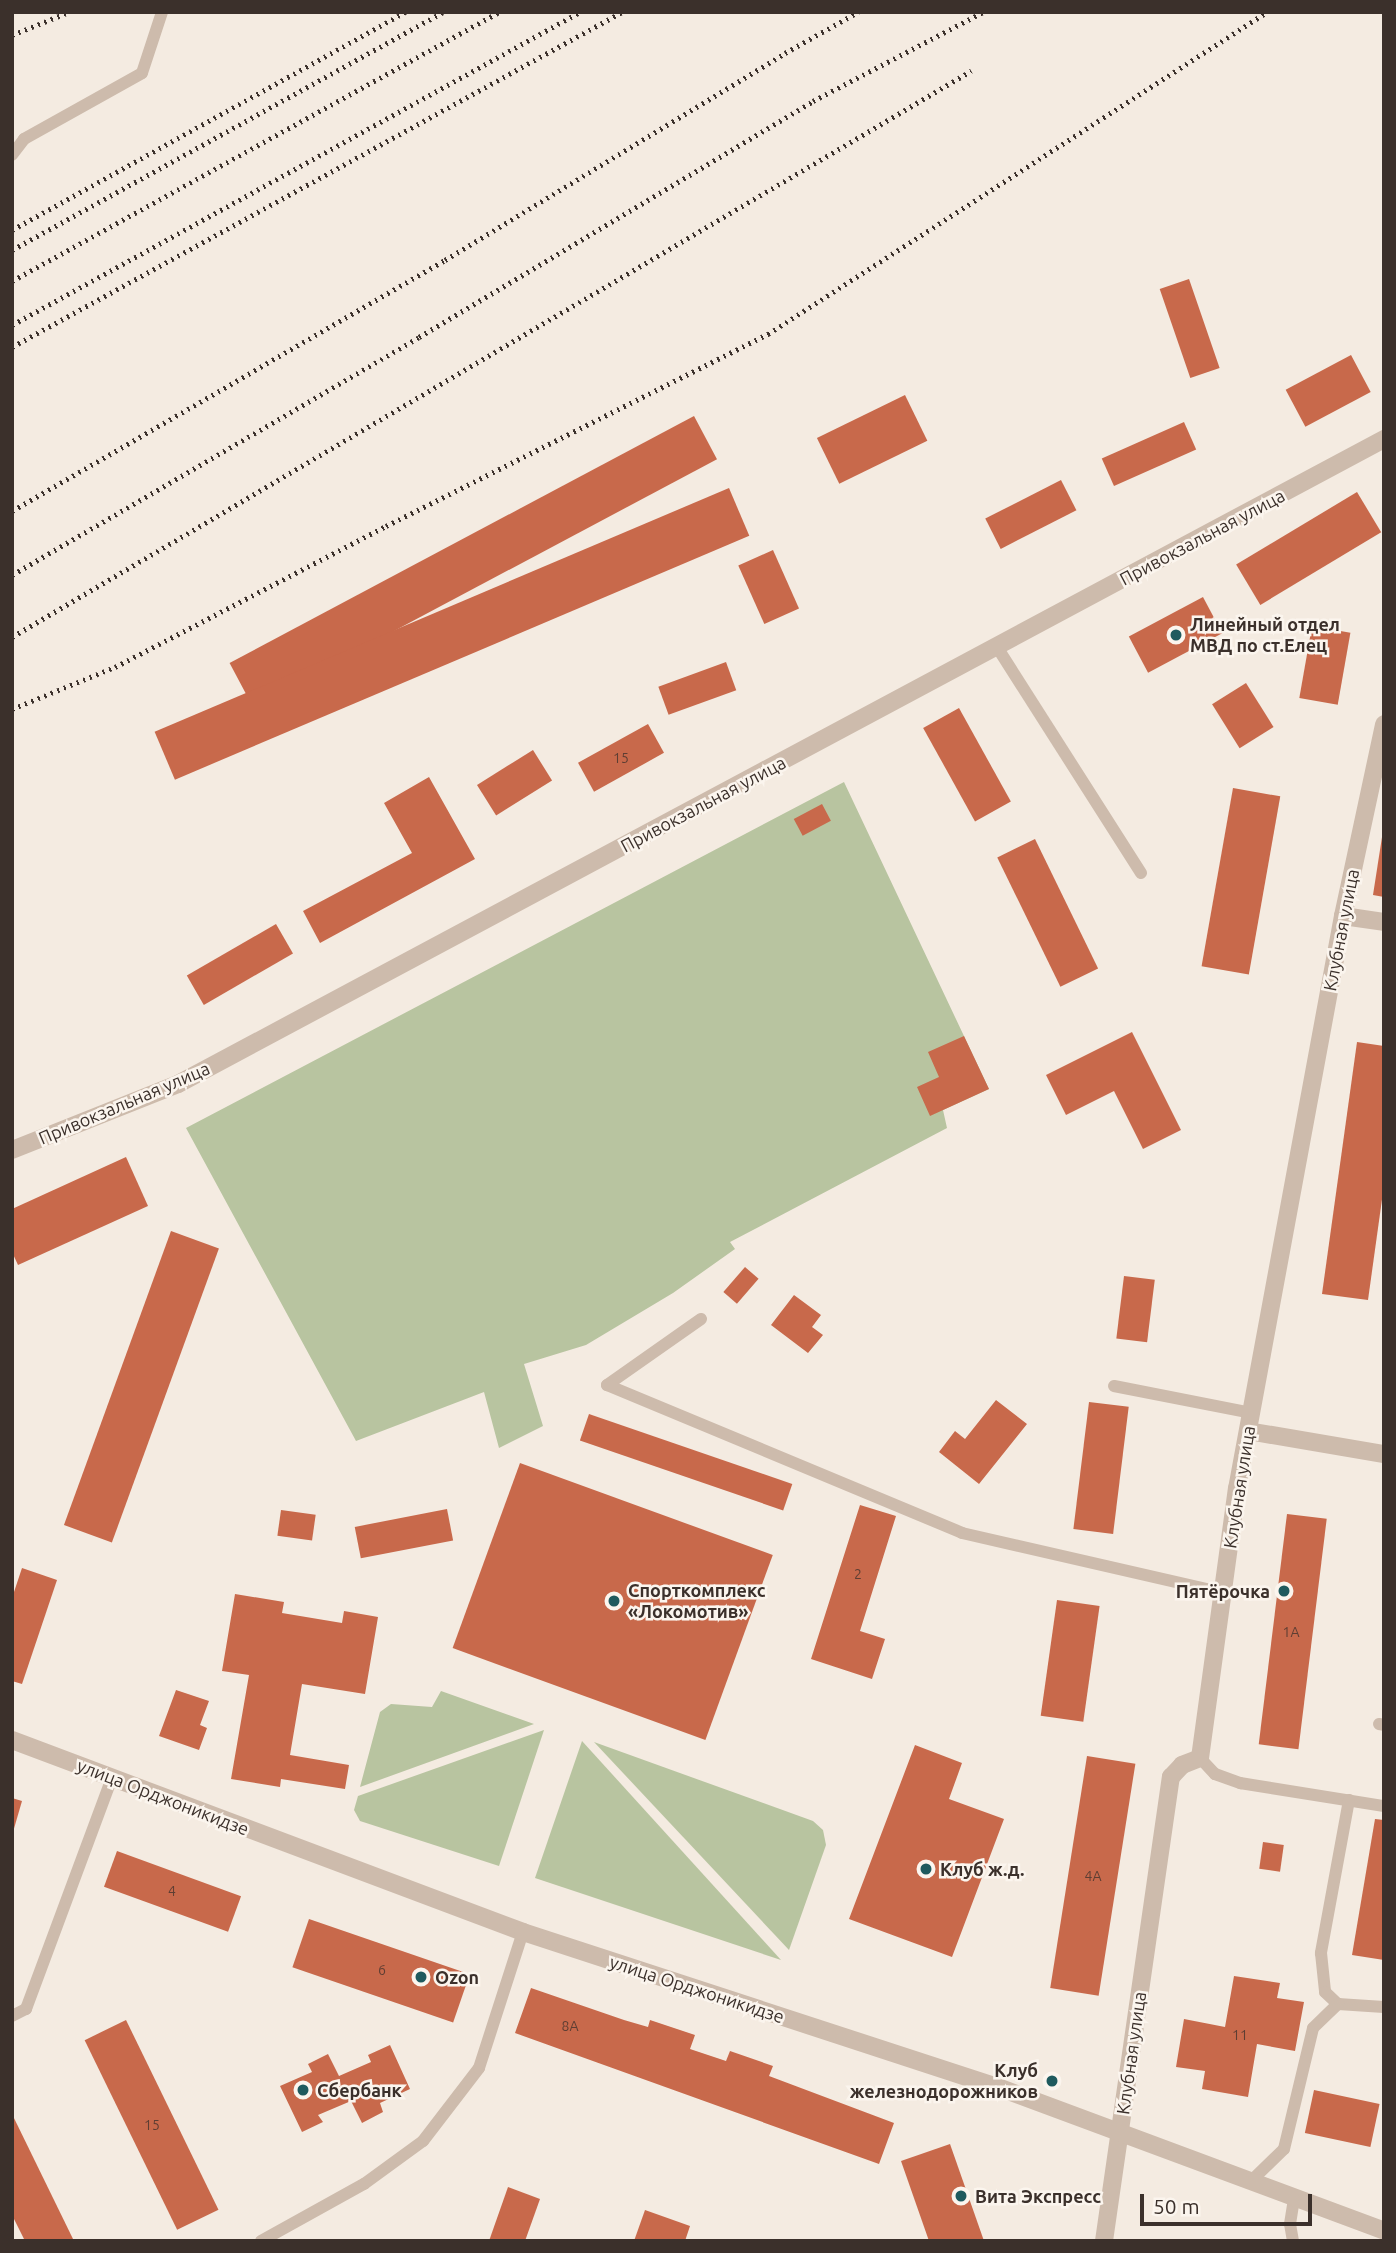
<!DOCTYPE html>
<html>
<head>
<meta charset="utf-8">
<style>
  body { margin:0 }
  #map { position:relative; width:1396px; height:2253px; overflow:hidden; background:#f4ebe1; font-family:Ubuntu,sans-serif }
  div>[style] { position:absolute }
  .green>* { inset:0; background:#b8c4a0 }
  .building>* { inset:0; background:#c8694b; transform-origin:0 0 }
  .service>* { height:12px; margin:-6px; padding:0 6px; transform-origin:6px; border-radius:6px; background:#cdbbac }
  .minor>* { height:18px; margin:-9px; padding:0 9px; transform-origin:9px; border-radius:9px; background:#cdbbac }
  .tertiary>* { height:18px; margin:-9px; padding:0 9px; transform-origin:9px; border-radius:9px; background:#cdbbac }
  .rail>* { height:5px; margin-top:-2.5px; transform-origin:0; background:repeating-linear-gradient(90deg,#3b302b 0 2px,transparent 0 7px) }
  .dots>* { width:19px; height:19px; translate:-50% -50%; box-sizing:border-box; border:4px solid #fbf5ee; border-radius:50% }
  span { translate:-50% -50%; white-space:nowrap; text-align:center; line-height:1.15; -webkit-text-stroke:5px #fbf5ee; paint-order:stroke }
  .number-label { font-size:14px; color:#5e3e33 }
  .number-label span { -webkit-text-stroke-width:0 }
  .street-label { font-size:18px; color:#3b302b }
  .poi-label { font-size:18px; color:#3b302b; font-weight:700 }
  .left { translate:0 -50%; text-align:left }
  .right { translate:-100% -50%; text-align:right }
  .frame { position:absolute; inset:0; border:14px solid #3b302b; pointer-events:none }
  .scale { position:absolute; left:1140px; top:2194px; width:172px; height:32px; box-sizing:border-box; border:4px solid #3b302b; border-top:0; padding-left:9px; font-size:21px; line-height:24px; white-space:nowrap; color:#3b302b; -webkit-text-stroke:5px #fbf5ee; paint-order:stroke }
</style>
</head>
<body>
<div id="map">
  <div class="green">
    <div style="clip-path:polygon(844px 782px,989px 1089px,943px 1110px,947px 1128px,730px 1242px,735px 1249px,673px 1293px,586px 1345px,524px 1364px,543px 1426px,499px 1448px,484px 1392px,356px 1441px,186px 1128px)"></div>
    <div style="clip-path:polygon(441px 1691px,534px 1724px,360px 1787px,380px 1712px,391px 1704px,432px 1707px)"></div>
    <div style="clip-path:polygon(544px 1730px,499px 1866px,360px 1821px,354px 1810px,358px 1796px)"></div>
    <div style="clip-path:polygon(582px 1741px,781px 1960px,535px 1878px)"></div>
    <div style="clip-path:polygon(594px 1742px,813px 1821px,823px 1830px,826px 1845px,789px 1950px)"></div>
  </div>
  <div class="building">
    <div style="left:1189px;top:279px;width:94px;height:31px;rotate:71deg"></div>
    <div style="left:1351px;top:355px;width:42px;height:74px;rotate:62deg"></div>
    <div style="left:905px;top:395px;width:51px;height:98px;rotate:64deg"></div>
    <div style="left:694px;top:416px;width:49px;height:526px;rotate:62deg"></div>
    <div style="left:1184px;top:422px;width:30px;height:90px;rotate:66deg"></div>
    <div style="left:1061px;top:480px;width:34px;height:85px;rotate:63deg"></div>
    <div style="left:729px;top:488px;width:52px;height:624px;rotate:67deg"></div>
    <div style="left:1357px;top:492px;width:47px;height:141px;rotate:59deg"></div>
    <div style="left:773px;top:550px;width:64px;height:38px;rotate:66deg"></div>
    <div style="left:1203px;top:597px;width:41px;height:84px;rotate:62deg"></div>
    <div style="left:1312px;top:626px;width:39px;height:73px;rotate:10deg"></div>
    <div style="left:726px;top:662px;width:30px;height:72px;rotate:70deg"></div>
    <div style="left:1246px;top:683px;width:52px;height:40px;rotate:58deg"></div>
    <div style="left:959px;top:708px;width:107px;height:41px;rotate:61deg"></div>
    <div style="left:648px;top:724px;width:33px;height:80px;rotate:61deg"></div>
    <div style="left:533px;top:750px;width:36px;height:66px;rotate:58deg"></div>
    <div style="clip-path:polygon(429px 777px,475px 859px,320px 943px,303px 911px,412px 853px,384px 803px)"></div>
    <div style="left:1233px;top:788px;width:48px;height:181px;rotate:10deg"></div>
    <div style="left:822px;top:804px;width:19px;height:32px;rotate:62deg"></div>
    <div style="clip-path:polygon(1382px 837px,1384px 837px,1384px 897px,1373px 895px)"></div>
    <div style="left:1035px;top:839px;width:144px;height:42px;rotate:64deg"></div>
    <div style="left:276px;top:924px;width:34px;height:103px;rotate:60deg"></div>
    <div style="clip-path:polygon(1132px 1032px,1181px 1130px,1143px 1149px,1114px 1091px,1066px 1115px,1046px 1075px)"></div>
    <div style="clip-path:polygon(964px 1036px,989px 1089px,930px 1116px,917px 1087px,939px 1077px,928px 1052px)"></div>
    <div style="clip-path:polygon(1357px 1042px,1384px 1046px,1384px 1185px,1368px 1300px,1322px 1294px)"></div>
    <div style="clip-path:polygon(126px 1157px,148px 1206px,18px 1265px,12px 1252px,12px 1209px)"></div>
    <div style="left:171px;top:1231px;width:51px;height:313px;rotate:20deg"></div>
    <div style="left:745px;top:1267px;width:18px;height:33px;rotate:41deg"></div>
    <div style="left:1124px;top:1276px;width:31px;height:63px;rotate:7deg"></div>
    <div style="clip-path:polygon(794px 1295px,821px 1315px,812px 1327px,823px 1335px,808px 1353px,771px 1325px)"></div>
    <div style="clip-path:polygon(996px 1400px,1027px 1424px,979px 1484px,939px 1452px,955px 1431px,965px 1439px)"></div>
    <div style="left:1089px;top:1402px;width:40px;height:128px;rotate:7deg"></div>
    <div style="left:589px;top:1414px;width:215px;height:28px;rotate:19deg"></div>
    <div style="left:520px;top:1463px;width:269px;height:197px;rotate:20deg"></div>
    <div style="clip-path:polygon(860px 1505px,896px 1516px,860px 1631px,885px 1639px,872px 1679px,811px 1659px)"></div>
    <div style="left:447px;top:1509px;width:32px;height:94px;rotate:79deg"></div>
    <div style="left:281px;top:1510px;width:35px;height:26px;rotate:8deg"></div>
    <div style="left:1287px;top:1514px;width:40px;height:232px;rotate:7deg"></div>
    <div style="clip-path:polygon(22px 1568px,57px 1580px,22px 1684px,12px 1681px,12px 1598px)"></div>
    <div style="clip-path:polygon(235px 1594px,284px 1602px,282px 1613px,342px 1623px,344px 1611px,378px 1617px,365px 1694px,302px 1684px,290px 1755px,349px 1765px,345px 1789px,281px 1779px,280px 1787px,231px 1779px,249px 1675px,222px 1671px)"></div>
    <div style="left:1057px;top:1600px;width:43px;height:117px;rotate:8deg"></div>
    <div style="clip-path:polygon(176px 1690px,209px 1701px,200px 1725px,207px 1728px,199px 1750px,159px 1736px)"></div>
    <div style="clip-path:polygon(915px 1745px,962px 1763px,949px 1799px,1004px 1819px,952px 1957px,849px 1919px)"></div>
    <div style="left:1087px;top:1756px;width:49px;height:235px;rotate:9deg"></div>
    <div style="clip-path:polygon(12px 1798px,22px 1801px,13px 1832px,12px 1831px)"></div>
    <div style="clip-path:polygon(1375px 1819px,1384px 1820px,1384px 1960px,1352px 1955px)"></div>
    <div style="left:1263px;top:1842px;width:21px;height:27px;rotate:8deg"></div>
    <div style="left:117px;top:1851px;width:132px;height:38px;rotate:20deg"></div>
    <div style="left:309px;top:1919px;width:170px;height:51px;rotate:19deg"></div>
    <div style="clip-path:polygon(1234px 1976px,1280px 1983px,1277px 1998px,1304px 2002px,1295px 2051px,1257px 2044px,1248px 2097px,1202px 2089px,1205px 2071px,1176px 2067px,1184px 2019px,1225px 2027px)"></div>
    <div style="clip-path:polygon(531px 1988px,624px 2020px,648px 2027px,650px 2020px,695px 2035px,690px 2049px,726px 2061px,730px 2051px,773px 2066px,769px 2076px,894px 2123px,879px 2164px,515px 2033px)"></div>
    <div style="left:126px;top:2020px;width:211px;height:46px;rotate:64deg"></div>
    <div style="clip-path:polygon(390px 2045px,410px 2089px,380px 2103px,383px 2112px,362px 2123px,351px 2101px,318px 2115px,323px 2122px,302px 2132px,280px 2086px,312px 2072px,308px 2064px,328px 2054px,339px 2076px,371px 2062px,368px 2055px)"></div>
    <div style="left:1314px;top:2090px;width:67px;height:44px;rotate:12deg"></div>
    <div style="clip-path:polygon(12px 2114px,74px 2241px,25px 2241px,12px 2215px)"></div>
    <div style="clip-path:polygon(950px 2144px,984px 2241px,929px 2241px,901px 2161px)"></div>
    <div style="clip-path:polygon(508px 2187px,540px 2199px,525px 2241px,489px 2241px)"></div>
    <div style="clip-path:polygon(645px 2210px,690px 2226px,685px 2241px,634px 2241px)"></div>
  </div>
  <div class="service">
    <div style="left:12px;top:155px;width:20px;rotate:-53deg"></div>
    <div style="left:24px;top:139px;width:135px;rotate:-29.2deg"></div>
    <div style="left:142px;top:73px;width:64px;rotate:-71.8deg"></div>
    <div style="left:997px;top:647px;width:268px;rotate:57.5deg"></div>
    <div style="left:701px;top:1319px;width:115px;rotate:144.9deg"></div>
    <div style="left:607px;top:1385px;width:385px;rotate:22.6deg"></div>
    <div style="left:962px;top:1533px;width:268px;rotate:12.9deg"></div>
    <div style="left:1114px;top:1386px;width:141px;rotate:11.1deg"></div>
    <div style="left:1379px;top:1724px;width:5px;rotate:11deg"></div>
    <div style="left:1200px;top:1758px;width:22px;rotate:47deg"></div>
    <div style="left:1215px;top:1774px;width:27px;rotate:20deg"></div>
    <div style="left:1240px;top:1783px;width:146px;rotate:9.1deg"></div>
    <div style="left:1349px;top:1800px;width:156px;rotate:100.4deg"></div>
    <div style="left:1321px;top:1953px;width:39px;rotate:84deg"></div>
    <div style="left:1325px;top:1992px;width:18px;rotate:43deg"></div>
    <div style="left:1338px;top:2004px;width:46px;rotate:3.7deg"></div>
    <div style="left:12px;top:2016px;width:16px;rotate:-27deg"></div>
    <div style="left:26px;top:2009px;width:246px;rotate:-69.6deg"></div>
    <div style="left:1250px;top:2182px;width:47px;rotate:-44.1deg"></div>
    <div style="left:1284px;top:2149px;width:124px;rotate:-76.5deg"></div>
    <div style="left:1313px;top:2028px;width:35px;rotate:-44deg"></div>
    <div style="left:261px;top:2241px;width:118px;rotate:-29deg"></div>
    <div style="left:364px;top:2184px;width:73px;rotate:-36.1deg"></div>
    <div style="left:423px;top:2141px;width:92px;rotate:-52.5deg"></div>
    <div style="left:479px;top:2068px;width:143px;rotate:-72.1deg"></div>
    <div style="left:1293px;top:2241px;width:17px;rotate:-100deg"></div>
    <div style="left:1290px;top:2224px;width:26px;rotate:-81deg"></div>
  </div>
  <div class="minor">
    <div style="left:1343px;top:916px;width:41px;rotate:8.3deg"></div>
    <div style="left:12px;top:1150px;width:179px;rotate:-21.7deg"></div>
    <div style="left:178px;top:1084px;width:1368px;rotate:-28.14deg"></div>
    <div style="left:1248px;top:1431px;width:138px;rotate:9.6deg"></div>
    <div style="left:1104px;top:2241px;width:469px;rotate:-81.8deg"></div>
    <div style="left:1171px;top:1777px;width:16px;rotate:-47deg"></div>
    <div style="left:1182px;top:1765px;width:19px;rotate:-21deg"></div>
    <div style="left:1200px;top:1758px;width:272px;rotate:-82.2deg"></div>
    <div style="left:1237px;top:1489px;width:583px;rotate:-79.52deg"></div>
    <div style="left:1343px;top:916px;width:196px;rotate:-77.9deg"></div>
  </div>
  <div class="tertiary">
    <div style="left:12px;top:1740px;width:546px;rotate:20.59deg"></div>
    <div style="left:523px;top:1932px;width:496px;rotate:18.1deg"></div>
    <div style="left:995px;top:2086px;width:415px;rotate:20.4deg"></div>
  </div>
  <div class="rail">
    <div style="left:12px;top:35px;width:61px;rotate:-22deg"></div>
    <div style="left:12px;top:230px;width:450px;rotate:-29deg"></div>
    <div style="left:12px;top:250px;width:492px;rotate:-28.9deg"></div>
    <div style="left:12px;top:281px;width:556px;rotate:-28.91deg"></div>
    <div style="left:12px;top:325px;width:649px;rotate:-28.86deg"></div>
    <div style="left:12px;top:347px;width:696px;rotate:-28.77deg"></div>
    <div style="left:12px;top:511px;width:500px;rotate:-30.1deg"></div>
    <div style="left:445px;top:260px;width:398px;rotate:-31.3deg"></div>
    <div style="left:785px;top:53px;width:84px;rotate:-29.3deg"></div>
    <div style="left:12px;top:575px;width:471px;rotate:-30.3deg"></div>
    <div style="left:419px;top:337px;width:459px;rotate:-30.9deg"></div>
    <div style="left:813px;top:101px;width:192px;rotate:-27.6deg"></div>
    <div style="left:12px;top:637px;width:1114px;rotate:-30.55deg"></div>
    <div style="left:12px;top:709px;width:111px;rotate:-22.2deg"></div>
    <div style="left:115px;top:667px;width:305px;rotate:-27.5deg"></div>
    <div style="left:386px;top:526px;width:428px;rotate:-26.7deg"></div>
    <div style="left:768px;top:334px;width:594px;rotate:-32.83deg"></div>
  </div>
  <div class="dots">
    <div style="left:1176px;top:635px;background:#1f5a5e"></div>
    <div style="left:1284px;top:1591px;background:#1f5a5e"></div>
    <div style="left:614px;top:1601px;background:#1f5a5e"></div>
    <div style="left:926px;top:1869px;background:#1f5a5e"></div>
    <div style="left:421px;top:1977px;background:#1f5a5e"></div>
    <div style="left:1052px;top:2081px;background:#1f5a5e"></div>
    <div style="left:303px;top:2090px;background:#1f5a5e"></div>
    <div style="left:961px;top:2196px;background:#1f5a5e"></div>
  </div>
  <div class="number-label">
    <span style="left:621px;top:758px">15</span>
    <span style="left:858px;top:1574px">2</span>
    <span style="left:1291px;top:1632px">1А</span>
    <span style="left:1093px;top:1876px">4А</span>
    <span style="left:172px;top:1891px">4</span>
    <span style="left:382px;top:1970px">6</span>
    <span style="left:570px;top:2026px">8А</span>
    <span style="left:1240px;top:2035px">11</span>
    <span style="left:152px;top:2125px">15</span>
  </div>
  <div class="street-label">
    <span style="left:1202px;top:537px;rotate:-28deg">Привокзальная улица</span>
    <span style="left:703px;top:804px;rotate:-28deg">Привокзальная улица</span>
    <span style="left:1341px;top:930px;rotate:-79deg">Клубная улица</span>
    <span style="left:124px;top:1103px;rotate:-23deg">Привокзальная улица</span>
    <span style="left:1239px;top:1487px;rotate:-81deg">Клубная улица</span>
    <span style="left:163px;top:1797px;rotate:21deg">улица Орджоникидзе</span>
    <span style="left:697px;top:1989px;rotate:18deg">улица Орджоникидзе</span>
    <span style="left:1131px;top:2053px;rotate:-82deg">Клубная улица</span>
  </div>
  <div class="poi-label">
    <span class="left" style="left:1190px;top:635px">Линейный отдел<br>МВД по ст.Елец</span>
    <span class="left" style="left:628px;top:1601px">Спорткомплекс<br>«Локомотив»</span>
    <span class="right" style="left:1270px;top:1591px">Пятёрочка</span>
    <span class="left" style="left:940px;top:1869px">Клуб ж.д.</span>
    <span class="left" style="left:435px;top:1977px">Ozon</span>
    <span class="right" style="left:1038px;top:2081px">Клуб<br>железнодорожников</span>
    <span class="left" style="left:317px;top:2090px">Сбербанк</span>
    <span class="left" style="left:975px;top:2196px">Вита Экспресс</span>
  </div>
  <div class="frame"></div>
  <div class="scale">50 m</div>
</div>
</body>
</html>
